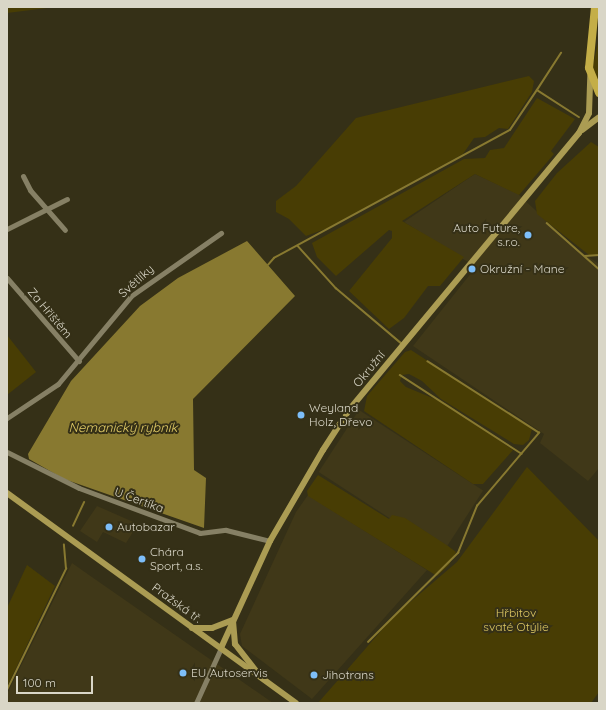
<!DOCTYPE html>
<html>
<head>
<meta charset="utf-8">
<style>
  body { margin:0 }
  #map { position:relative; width:606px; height:710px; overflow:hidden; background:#353017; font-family:Quicksand,sans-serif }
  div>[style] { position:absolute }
  .built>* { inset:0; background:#403818; transform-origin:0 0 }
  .green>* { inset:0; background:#483d04 }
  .water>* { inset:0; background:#887930 }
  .stream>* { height:1.5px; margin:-0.75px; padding:0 0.75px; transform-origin:0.75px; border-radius:0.75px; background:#887930 }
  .minor>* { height:5px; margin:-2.5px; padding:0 2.5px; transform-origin:2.5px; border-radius:2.5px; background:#868065 }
  .major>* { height:6px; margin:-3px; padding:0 3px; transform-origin:3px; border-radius:3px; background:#ab9c53 }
  .highway>* { height:8px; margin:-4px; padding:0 4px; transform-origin:4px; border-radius:4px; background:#c4ae47 }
  .dots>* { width:11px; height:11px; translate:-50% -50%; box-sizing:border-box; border:2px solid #353017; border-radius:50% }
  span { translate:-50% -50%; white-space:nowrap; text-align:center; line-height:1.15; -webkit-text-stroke:4px #353017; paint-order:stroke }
  .poi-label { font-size:12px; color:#d9d6c7 }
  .right { translate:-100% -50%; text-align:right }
  .left { translate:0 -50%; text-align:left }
  .street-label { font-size:12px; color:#d9d6c7 }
  .park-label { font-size:12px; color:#ddc762 }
  .water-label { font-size:13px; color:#e3cd67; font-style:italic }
  .frame { position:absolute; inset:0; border:8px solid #d9d6c7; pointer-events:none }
  .scale { position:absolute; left:16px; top:676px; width:77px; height:18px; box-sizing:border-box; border:2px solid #d9d6c7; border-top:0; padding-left:5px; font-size:12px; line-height:14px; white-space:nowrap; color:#d9d6c7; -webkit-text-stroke:3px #353017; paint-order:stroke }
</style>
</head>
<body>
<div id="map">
  <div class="built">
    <div style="clip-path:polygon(475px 174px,518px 194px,577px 249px,599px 264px,599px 468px,588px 481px,540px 443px,544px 434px,413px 346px,476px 267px,404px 222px)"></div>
    <div style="left:359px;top:410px;width:148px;height:74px;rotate:33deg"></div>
    <div style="clip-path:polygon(308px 495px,427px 570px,312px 699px,242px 646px,240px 634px,296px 512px)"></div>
    <div style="clip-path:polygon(97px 506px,138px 524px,126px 543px,103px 532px,97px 542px,80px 531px)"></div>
    <div style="clip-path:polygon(72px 563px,89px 575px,273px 703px,7px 703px,7px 694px)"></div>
  </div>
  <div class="green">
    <div style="clip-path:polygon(7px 7px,55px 7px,7px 13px)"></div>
    <div style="clip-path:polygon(599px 39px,599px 88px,592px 69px)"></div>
    <div style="clip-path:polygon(529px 76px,534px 81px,532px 92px,508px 129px,499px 128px,485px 137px,474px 138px,463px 154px,328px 228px,306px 236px,289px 219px,276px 212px,276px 201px,296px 186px,356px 118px)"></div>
    <div style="clip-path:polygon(537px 98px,575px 119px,551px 151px,554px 154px,519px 195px,475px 174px,402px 221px,464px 257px,440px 286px,428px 286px,404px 318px,389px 329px,349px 291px,392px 238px,392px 231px,389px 230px,336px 276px,317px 257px,312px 243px,464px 159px,485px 158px,490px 150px,504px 148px)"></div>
    <div style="clip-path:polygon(591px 142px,599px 147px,599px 255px,589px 255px,537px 214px,535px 201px,557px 173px)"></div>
    <div style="clip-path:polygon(7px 335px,36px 372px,7px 395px)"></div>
    <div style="clip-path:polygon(411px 350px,532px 429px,529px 440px,523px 445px,514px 444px,441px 399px,422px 381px,409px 374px,402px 375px,400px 381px,406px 387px,447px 404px,513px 450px,483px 484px,473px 484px,364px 411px,367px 396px,405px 352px)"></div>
    <div style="clip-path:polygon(527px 467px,599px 541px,599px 692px,591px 703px,318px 703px,394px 616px,457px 562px)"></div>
    <div style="clip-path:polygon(318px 475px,389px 519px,392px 515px,405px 518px,448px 546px,456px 552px,449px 565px,437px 576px,308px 496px,307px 491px)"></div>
    <div style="clip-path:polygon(27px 565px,55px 586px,7px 687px,7px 608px)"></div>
  </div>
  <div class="water">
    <div style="clip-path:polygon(247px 241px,295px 296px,193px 399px,194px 470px,206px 478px,204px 528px,64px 479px,29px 459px,28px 454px,71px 381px,140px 306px,178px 278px)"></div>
  </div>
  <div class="stream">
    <div style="left:537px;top:90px;width:44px;rotate:-57deg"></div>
    <div style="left:547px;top:223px;width:69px;rotate:41.5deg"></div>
    <div style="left:298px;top:246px;width:57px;rotate:47.9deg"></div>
    <div style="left:336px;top:288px;width:85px;rotate:40.2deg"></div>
    <div style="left:585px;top:256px;width:14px;rotate:-4deg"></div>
    <div style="left:268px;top:265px;width:9px;rotate:-49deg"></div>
    <div style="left:274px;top:258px;width:268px;rotate:-28.5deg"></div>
    <div style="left:510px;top:130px;width:48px;rotate:-56deg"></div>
    <div style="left:537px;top:90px;width:50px;rotate:32.7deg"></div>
    <div style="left:400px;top:375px;width:145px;rotate:32.9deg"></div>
    <div style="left:73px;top:526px;width:26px;rotate:-65deg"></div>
    <div style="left:368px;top:642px;width:127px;rotate:-44.7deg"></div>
    <div style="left:458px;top:553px;width:51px;rotate:-68deg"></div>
    <div style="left:477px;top:506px;width:96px;rotate:-49.7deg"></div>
    <div style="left:539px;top:433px;width:132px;rotate:-147.4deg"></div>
    <div style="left:7px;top:690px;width:135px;rotate:-64deg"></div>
    <div style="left:66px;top:569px;width:24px;rotate:-95deg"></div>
  </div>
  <div class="minor">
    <div style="left:23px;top:176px;width:16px;rotate:63deg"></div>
    <div style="left:30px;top:190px;width:53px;rotate:48.8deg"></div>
    <div style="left:7px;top:229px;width:67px;rotate:-26.6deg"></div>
    <div style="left:7px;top:278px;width:110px;rotate:49.1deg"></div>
    <div style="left:7px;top:418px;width:61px;rotate:-33.7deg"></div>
    <div style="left:58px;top:384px;width:114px;rotate:-50.3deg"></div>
    <div style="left:131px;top:296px;width:110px;rotate:-35deg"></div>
    <div style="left:7px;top:452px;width:80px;rotate:26.6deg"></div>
    <div style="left:79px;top:488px;width:129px;rotate:20.4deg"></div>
    <div style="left:200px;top:533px;width:26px;rotate:-7deg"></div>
    <div style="left:226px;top:530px;width:45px;rotate:14deg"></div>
    <div style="left:196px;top:703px;width:60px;rotate:-65.6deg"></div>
  </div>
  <div class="major">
    <div style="left:582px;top:130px;width:21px;rotate:-37deg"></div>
    <div style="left:7px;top:493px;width:357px;rotate:36deg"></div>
    <div style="left:233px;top:621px;width:23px;rotate:85deg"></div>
    <div style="left:235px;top:644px;width:34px;rotate:52deg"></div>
    <div style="left:192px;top:628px;width:20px"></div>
    <div style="left:212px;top:628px;width:22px;rotate:-21deg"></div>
    <div style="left:221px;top:648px;width:118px;rotate:-65.4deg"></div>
    <div style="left:270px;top:541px;width:105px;rotate:-59.8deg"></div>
    <div style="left:323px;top:450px;width:48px;rotate:-57deg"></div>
    <div style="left:349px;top:410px;width:360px;rotate:-50.3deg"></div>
    <div style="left:579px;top:133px;width:22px;rotate:-63deg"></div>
    <div style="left:589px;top:113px;width:37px;rotate:-88deg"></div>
  </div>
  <div class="highway">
    <div style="left:595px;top:7px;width:61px;rotate:95.6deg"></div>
    <div style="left:589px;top:68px;width:27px;rotate:68deg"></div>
  </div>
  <div class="dots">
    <div style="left:528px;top:235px;background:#7dbef9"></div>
    <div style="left:472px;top:269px;background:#7dbef9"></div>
    <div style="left:301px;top:415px;background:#7dbef9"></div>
    <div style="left:109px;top:527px;background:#7dbef9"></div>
    <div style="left:142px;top:559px;background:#7dbef9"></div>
    <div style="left:183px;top:673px;background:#7dbef9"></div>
    <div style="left:314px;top:675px;background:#7dbef9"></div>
  </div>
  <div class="poi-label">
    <span class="right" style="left:520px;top:235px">Auto Future,<br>s.r.o.</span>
    <span class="left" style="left:480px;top:269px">Okružní - Mane</span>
    <span class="left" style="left:309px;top:415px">Weyland<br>Holz, Dřevo</span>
    <span class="left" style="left:117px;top:527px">Autobazar</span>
    <span class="left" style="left:150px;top:559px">Chára<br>Sport, a.s.</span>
    <span class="left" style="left:191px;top:673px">EU Autoservis</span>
    <span class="left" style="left:322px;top:675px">Jihotrans</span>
  </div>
  <div class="street-label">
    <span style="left:136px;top:281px;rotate:-42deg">Světlíky</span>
    <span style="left:50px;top:313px;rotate:50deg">Za Hřištěm</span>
    <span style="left:369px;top:369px;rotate:-51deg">Okružní</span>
    <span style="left:139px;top:500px;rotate:20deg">U Čertíka</span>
    <span style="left:177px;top:603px;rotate:36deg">Pražská tř.</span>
  </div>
  <div class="park-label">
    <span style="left:516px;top:620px">Hřbitov<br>svaté Otýlie</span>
  </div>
  <div class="water-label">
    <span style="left:123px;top:427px">Nemanický rybník</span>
  </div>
  <div class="frame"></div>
  <div class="scale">100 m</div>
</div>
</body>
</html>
